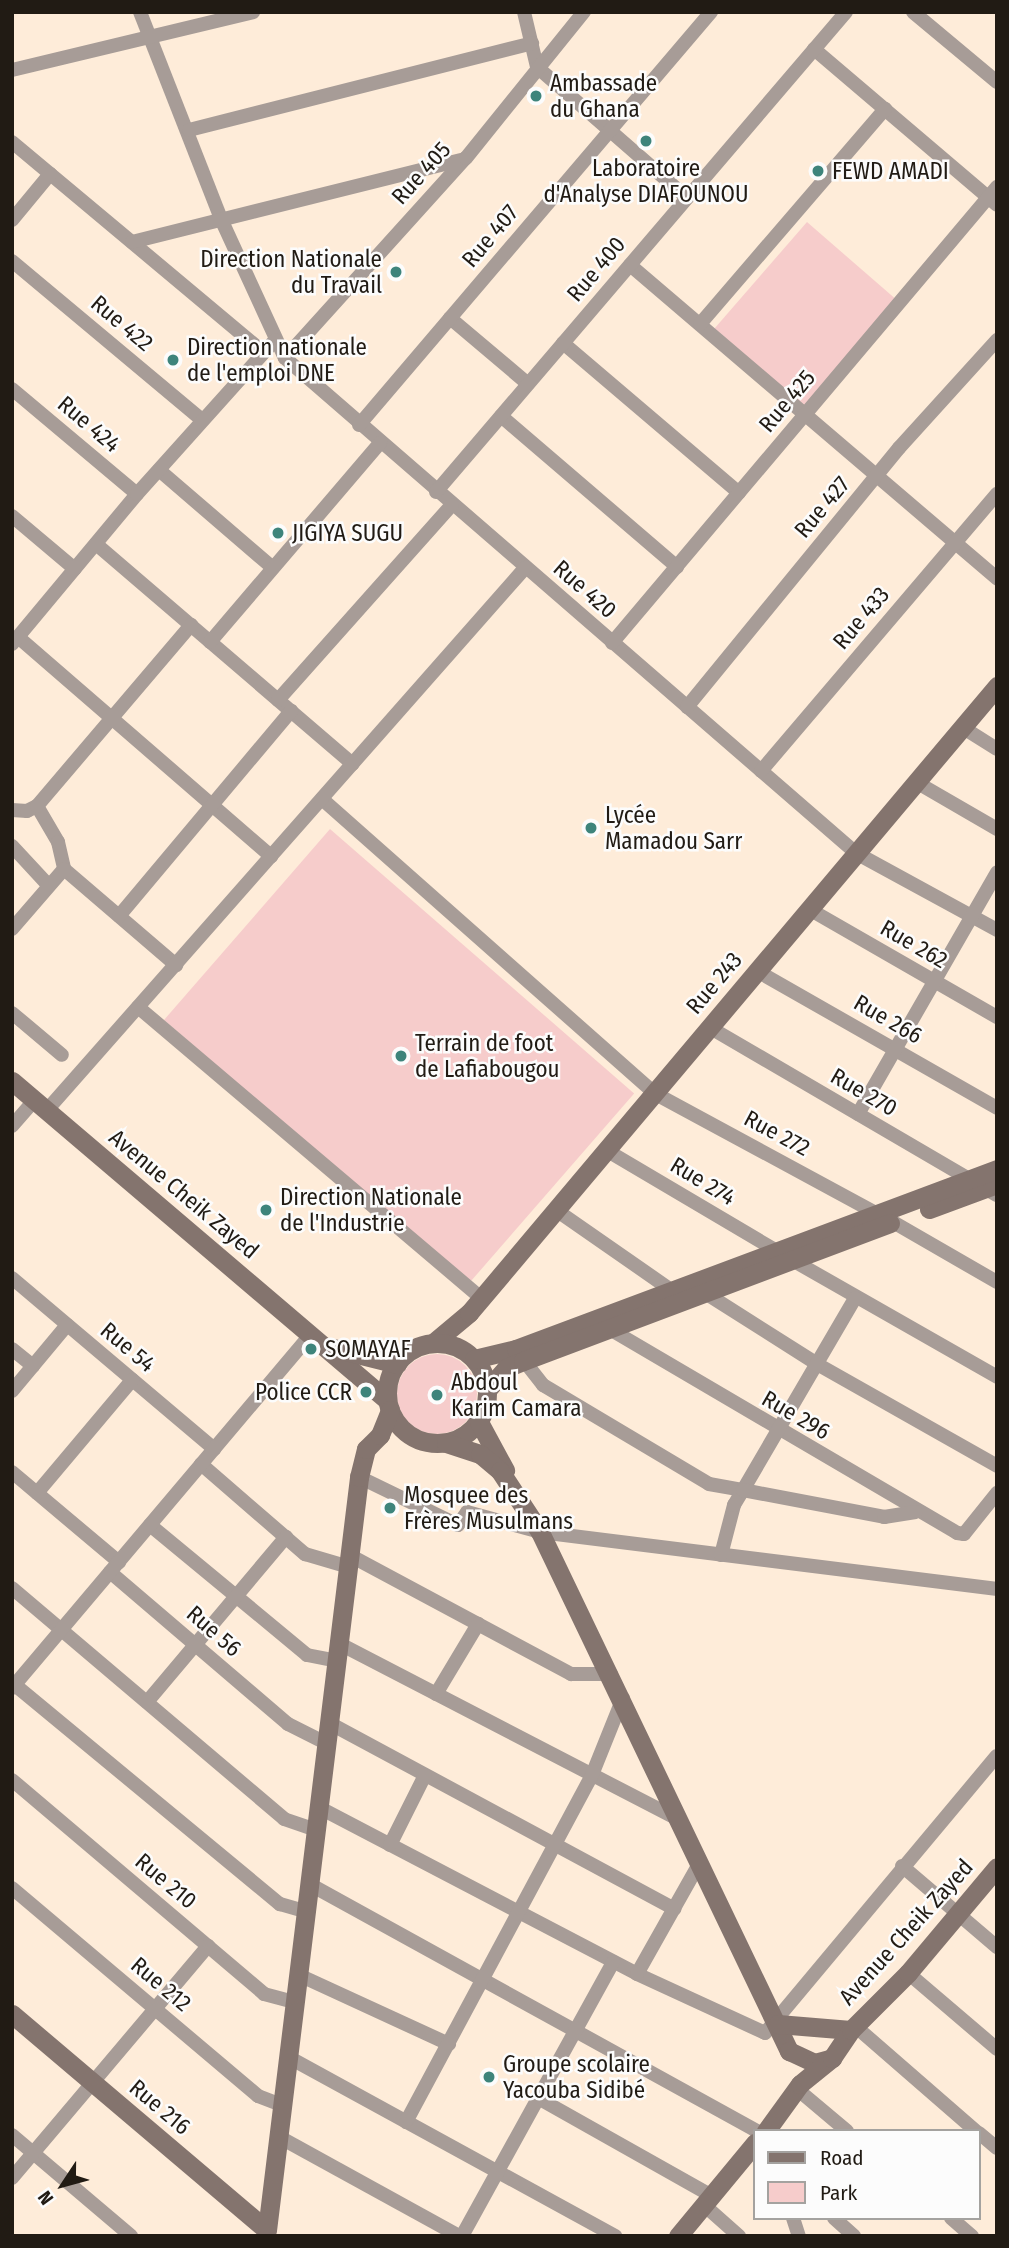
<!DOCTYPE html>
<html>
<head>
<meta charset="utf-8">
<style>
  body { margin:0 }
  #map { position:relative; width:1009px; height:2248px; overflow:hidden; background:#feecd9; font-family:"Fira Sans Condensed",sans-serif }
  div>[style] { position:absolute }
  .green>* { inset:0; background:#f6cccb; transform-origin:0 0 }
  .round { border-radius:50% }
  .street>* { height:14px; margin:-7px; padding:0 7px; transform-origin:7px; border-radius:7px; background:#a79c97 }
  .secondary>* { height:19px; margin:-9.5px; padding:0 9.5px; transform-origin:9.5px; border-radius:9.5px; background:#84746e }
  .secondary>.ring { margin:-9.5px; padding:0; box-sizing:content-box; background:none; border:19px solid #84746e; border-radius:50% }
  .dots>* { width:19px; height:19px; translate:-50% -50%; box-sizing:border-box; border:4px solid #fcfcfc; border-radius:50% }
  span { translate:-50% -50%; white-space:nowrap; text-align:center; line-height:1.15; -webkit-text-stroke:5px #fcfcfc; paint-order:stroke }
  .poi-label { font-size:23px; color:#211b14 }
  .left { translate:0 -50%; text-align:left }
  .right { translate:-100% -50%; text-align:right }
  .street-label { font-size:23px; color:#211b14 }
  .frame { position:absolute; inset:0; border:14px solid #211b14; pointer-events:none }
  .legend { position:absolute; left:753px; top:2129px; width:228px; height:91px; box-sizing:border-box; background:#fcfcfc; border:2px solid #a4a29f; margin:0; padding:9px 12px; list-style:none; font-size:21px; color:#211b14 }
  .legend li { display:flex; align-items:center; gap:14px; height:35px }
  .legend b { width:35px; border:2px solid #a4a29f }
  .north { position:absolute; left:28px; top:2150px; width:70px; height:70px; -webkit-text-stroke:5px #fcfcfc; paint-order:stroke; rotate:234deg; font-size:19px; font-weight:700; line-height:28px; text-align:center; color:#211b14 }
  .north::after { content:''; display:block; margin:auto; width:24px; height:32px; background:#211b14; clip-path:polygon(50% 0,100% 100%,50% 72%,0 100%) }
</style>
</head>
<body>
<div id="map">
  <div class="green">
    <div style="left:807px;top:222px;width:119px;height:141px;rotate:41deg"></div>
    <div style="left:330px;top:829px;width:403px;height:253px;rotate:41deg"></div>
    <div class="round" style="left:397px;top:1354px;width:80px;height:80px"></div>
  </div>
  <div class="street">
    <div style="left:140px;top:12px;width:222px;rotate:68.6deg"></div>
    <div style="left:221px;top:219px;width:153px;rotate:65.3deg"></div>
    <div style="left:285px;top:358px;width:756px;rotate:40.92deg"></div>
    <div style="left:856px;top:853px;width:161px;rotate:28.6deg"></div>
    <div style="left:524px;top:12px;width:57px;rotate:76.7deg"></div>
    <div style="left:537px;top:67px;width:199px;rotate:41.1deg"></div>
    <div style="left:913px;top:12px;width:109px;rotate:39.8deg"></div>
    <div style="left:814px;top:49px;width:240px;rotate:40.4deg"></div>
    <div style="left:12px;top:70px;width:248px;rotate:-13.5deg"></div>
    <div style="left:189px;top:130px;width:354px;rotate:-14.2deg"></div>
    <div style="left:12px;top:142px;width:326px;rotate:39.9deg"></div>
    <div style="left:12px;top:220px;width:60px;rotate:-50.4deg"></div>
    <div style="left:132px;top:242px;width:342px;rotate:-14deg"></div>
    <div style="left:12px;top:261px;width:248px;rotate:39.9deg"></div>
    <div style="left:630px;top:265px;width:483px;rotate:40.5deg"></div>
    <div style="left:450px;top:318px;width:102px;rotate:40.2deg"></div>
    <div style="left:700px;top:324px;width:284px;rotate:-49.3deg"></div>
    <div style="left:563px;top:343px;width:231px;rotate:40.4deg"></div>
    <div style="left:285px;top:358px;width:270px;rotate:-47.9deg"></div>
    <div style="left:466px;top:158px;width:188px;rotate:-51.1deg"></div>
    <div style="left:12px;top:389px;width:163px;rotate:40deg"></div>
    <div style="left:501px;top:416px;width:232px;rotate:40.6deg"></div>
    <div style="left:359px;top:425px;width:543px;rotate:-49.56deg"></div>
    <div style="left:159px;top:470px;width:150px;rotate:40.7deg"></div>
    <div style="left:436px;top:492px;width:631px;rotate:-49.5deg"></div>
    <div style="left:12px;top:516px;width:82px;rotate:40.1deg"></div>
    <div style="left:96px;top:544px;width:338px;rotate:40.6deg"></div>
    <div style="left:18px;top:637px;width:335px;rotate:40.9deg"></div>
    <div style="left:210px;top:642px;width:262px;rotate:-49.5deg"></div>
    <div style="left:612px;top:643px;width:597px;rotate:-49.83deg"></div>
    <div style="left:12px;top:644px;width:195px;rotate:-50.2deg"></div>
    <div style="left:137px;top:494px;width:207px;rotate:-48.1deg"></div>
    <div style="left:278px;top:700px;width:261px;rotate:-48.3deg"></div>
    <div style="left:687px;top:707px;width:335px;rotate:-50.7deg"></div>
    <div style="left:899px;top:448px;width:146px;rotate:-47.8deg"></div>
    <div style="left:962px;top:727px;width:41px;rotate:32.2deg"></div>
    <div style="left:761px;top:771px;width:364px;rotate:-49.6deg"></div>
    <div style="left:916px;top:782px;width:94px;rotate:30.1deg"></div>
    <div style="left:322px;top:799px;width:443px;rotate:41.5deg"></div>
    <div style="left:654px;top:1093px;width:255px;rotate:28.4deg"></div>
    <div style="left:37px;top:806px;width:42px;rotate:59.7deg"></div>
    <div style="left:58px;top:842px;width:28px;rotate:77deg"></div>
    <div style="left:64px;top:869px;width:148px;rotate:40.6deg"></div>
    <div style="left:12px;top:810px;width:15px;rotate:4deg"></div>
    <div style="left:27px;top:811px;width:11px;rotate:-27deg"></div>
    <div style="left:37px;top:806px;width:238px;rotate:-49.6deg"></div>
    <div style="left:12px;top:846px;width:54px;rotate:47.2deg"></div>
    <div style="left:809px;top:909px;width:217px;rotate:29.9deg"></div>
    <div style="left:119px;top:916px;width:268px;rotate:-50deg"></div>
    <div style="left:12px;top:929px;width:79px;rotate:-49.1deg"></div>
    <div style="left:757px;top:971px;width:276px;rotate:29.7deg"></div>
    <div style="left:138px;top:1007px;width:450px;rotate:40.3deg"></div>
    <div style="left:12px;top:1013px;width:65px;rotate:40deg"></div>
    <div style="left:709px;top:1027px;width:333px;rotate:30.3deg"></div>
    <div style="left:47px;top:1110px;width:723px;rotate:-48.59deg"></div>
    <div style="left:858px;top:1114px;width:279px;rotate:-60.1deg"></div>
    <div style="left:12px;top:1126px;width:35px;rotate:-49deg"></div>
    <div style="left:606px;top:1150px;width:199px;rotate:30.6deg"></div>
    <div style="left:556px;top:1210px;width:140px;rotate:34.8deg"></div>
    <div style="left:893px;top:1222px;width:120px;rotate:30deg"></div>
    <div style="left:794px;top:1261px;width:234px;rotate:29.7deg"></div>
    <div style="left:12px;top:1278px;width:265px;rotate:40.2deg"></div>
    <div style="left:699px;top:1289px;width:140px;rotate:32.4deg"></div>
    <div style="left:817px;top:1364px;width:207px;rotate:29.5deg"></div>
    <div style="left:608px;top:1328px;width:405px;rotate:30.4deg"></div>
    <div style="left:957px;top:1533px;width:7px;rotate:8deg"></div>
    <div style="left:964px;top:1534px;width:53px;rotate:-51.2deg"></div>
    <div style="left:12px;top:1349px;width:27px;rotate:39deg"></div>
    <div style="left:518px;top:1353px;width:41px;rotate:52deg"></div>
    <div style="left:543px;top:1385px;width:193px;rotate:30.8deg"></div>
    <div style="left:709px;top:1484px;width:35px;rotate:10deg"></div>
    <div style="left:743px;top:1490px;width:222px;rotate:-59.7deg"></div>
    <div style="left:12px;top:1391px;width:86px;rotate:-50.2deg"></div>
    <div style="left:201px;top:1464px;width:138px;rotate:40.9deg"></div>
    <div style="left:305px;top:1554px;width:46px;rotate:16.5deg"></div>
    <div style="left:12px;top:1472px;width:140px;rotate:40.1deg"></div>
    <div style="left:359px;top:1477px;width:110px;rotate:25.9deg"></div>
    <div style="left:458px;top:1525px;width:16px;rotate:-55deg"></div>
    <div style="left:467px;top:1512px;width:76px;rotate:15.3deg"></div>
    <div style="left:540px;top:1532px;width:461px;rotate:7.1deg"></div>
    <div style="left:37px;top:1493px;width:148px;rotate:-49.9deg"></div>
    <div style="left:150px;top:1525px;width:204px;rotate:39.6deg"></div>
    <div style="left:307px;top:1655px;width:32px;rotate:11deg"></div>
    <div style="left:721px;top:1555px;width:52px;rotate:-75.4deg"></div>
    <div style="left:734px;top:1505px;width:17px;rotate:-59deg"></div>
    <div style="left:743px;top:1490px;width:144px;rotate:10.8deg"></div>
    <div style="left:884px;top:1517px;width:32px;rotate:-9deg"></div>
    <div style="left:351px;top:1556px;width:250px;rotate:28.2deg"></div>
    <div style="left:571px;top:1674px;width:40px"></div>
    <div style="left:110px;top:1572px;width:234px;rotate:40.5deg"></div>
    <div style="left:288px;top:1724px;width:45px;rotate:26.6deg"></div>
    <div style="left:12px;top:1588px;width:357px;rotate:40.3deg"></div>
    <div style="left:284px;top:1819px;width:36px;rotate:19deg"></div>
    <div style="left:340px;top:1644px;width:381px;rotate:27.4deg"></div>
    <div style="left:15px;top:1685px;width:344px;rotate:39.6deg"></div>
    <div style="left:280px;top:1904px;width:29px;rotate:16deg"></div>
    <div style="left:12px;top:1688px;width:463px;rotate:-49.8deg"></div>
    <div style="left:436px;top:1694px;width:82px;rotate:-59deg"></div>
    <div style="left:147px;top:1702px;width:216px;rotate:-49.9deg"></div>
    <div style="left:331px;top:1724px;width:390px;rotate:28.3deg"></div>
    <div style="left:12px;top:1780px;width:331px;rotate:40.3deg"></div>
    <div style="left:264px;top:1994px;width:34px;rotate:15deg"></div>
    <div style="left:320px;top:1808px;width:358px;rotate:27.6deg"></div>
    <div style="left:637px;top:1974px;width:141px;rotate:24.7deg"></div>
    <div style="left:765px;top:2033px;width:361px;rotate:-50.1deg"></div>
    <div style="left:390px;top:1845px;width:78px;rotate:-63.4deg"></div>
    <div style="left:902px;top:1866px;width:125px;rotate:40.5deg"></div>
    <div style="left:311px;top:1885px;width:509px;rotate:28.88deg"></div>
    <div style="left:12px;top:1888px;width:322px;rotate:40.2deg"></div>
    <div style="left:258px;top:2096px;width:28px;rotate:21deg"></div>
    <div style="left:908px;top:1973px;width:117px;rotate:40.5deg"></div>
    <div style="left:637px;top:1974px;width:129px;rotate:-60.6deg"></div>
    <div style="left:301px;top:1976px;width:163px;rotate:24.7deg"></div>
    <div style="left:855px;top:2026px;width:160px;rotate:41deg"></div>
    <div style="left:290px;top:2058px;width:371px;rotate:28.7deg"></div>
    <div style="left:797px;top:2089px;width:65px;rotate:40deg"></div>
    <div style="left:538px;top:2098px;width:200px;rotate:29.4deg"></div>
    <div style="left:406px;top:2122px;width:394px;rotate:-61.8deg"></div>
    <div style="left:592px;top:1775px;width:83px;rotate:-68.1deg"></div>
    <div style="left:979px;top:2133px;width:23px;rotate:40deg"></div>
    <div style="left:12px;top:2135px;width:156px;rotate:40.3deg"></div>
    <div style="left:281px;top:2138px;width:203px;rotate:28.8deg"></div>
    <div style="left:12px;top:2178px;width:304px;rotate:-49.8deg"></div>
    <div style="left:704px;top:2205px;width:47px;rotate:41.5deg"></div>
    <div style="left:793px;top:2218px;width:19px;rotate:72deg"></div>
    <div style="left:834px;top:2218px;width:27px;rotate:42deg"></div>
    <div style="left:951px;top:2218px;width:28px;rotate:41deg"></div>
    <div style="left:462px;top:2236px;width:313px;rotate:-61.1deg"></div>
  </div>
  <div class="secondary">
    <div style="left:12px;top:1081px;width:492px;rotate:40.4deg"></div>
    <div style="left:929px;top:1209px;width:72px;rotate:-20.2deg"></div>
    <div style="left:433px;top:1343px;width:47px;rotate:-39.8deg"></div>
    <div style="left:469px;top:1313px;width:820px;rotate:-49.9deg"></div>
    <div class="ring" style="left:387px;top:1343px;width:81px;height:81px"></div>
    <div style="left:333px;top:1348px;width:66px;rotate:14deg"></div>
    <div style="left:474px;top:1359px;width:43px;rotate:-13.4deg"></div>
    <div style="left:516px;top:1349px;width:514px;rotate:-20.52deg"></div>
    <div style="left:487px;top:1390px;width:29px;rotate:-49deg"></div>
    <div style="left:506px;top:1368px;width:18px;rotate:-22deg"></div>
    <div style="left:523px;top:1361px;width:392px;rotate:-20.6deg"></div>
    <div style="left:479px;top:1422px;width:55px;rotate:61.6deg"></div>
    <div style="left:446px;top:1443px;width:36px;rotate:18deg"></div>
    <div style="left:480px;top:1454px;width:26px;rotate:40deg"></div>
    <div style="left:500px;top:1471px;width:73px;rotate:56.7deg"></div>
    <div style="left:540px;top:1532px;width:576px;rotate:64.37deg"></div>
    <div style="left:789px;top:2051px;width:29px;rotate:25deg"></div>
    <div style="left:815px;top:2063px;width:18px;rotate:-16deg"></div>
    <div style="left:12px;top:2014px;width:334px;rotate:40.3deg"></div>
    <div style="left:778px;top:2024px;width:73px;rotate:4.7deg"></div>
    <div style="left:766px;top:2131px;width:58px;rotate:-54.1deg"></div>
    <div style="left:800px;top:2084px;width:41px;rotate:-39.1deg"></div>
    <div style="left:832px;top:2058px;width:34px;rotate:-56deg"></div>
    <div style="left:851px;top:2030px;width:81px;rotate:-45deg"></div>
    <div style="left:908px;top:1973px;width:138px;rotate:-50deg"></div>
    <div style="left:267px;top:2230px;width:759px;rotate:-83.03deg"></div>
    <div style="left:359px;top:1477px;width:29px;rotate:-76deg"></div>
    <div style="left:366px;top:1449px;width:20px;rotate:-45deg"></div>
    <div style="left:380px;top:1435px;width:27px;rotate:-68deg"></div>
    <div style="left:678px;top:2236px;width:121px;rotate:-50.4deg"></div>
  </div>
  <div class="dots">
    <div style="left:536px;top:96px;background:#3e847b"></div>
    <div style="left:646px;top:141px;background:#3e847b"></div>
    <div style="left:818px;top:171px;background:#3e847b"></div>
    <div style="left:396px;top:272px;background:#3e847b"></div>
    <div style="left:173px;top:360px;background:#3e847b"></div>
    <div style="left:278px;top:533px;background:#3e847b"></div>
    <div style="left:591px;top:828px;background:#3e847b"></div>
    <div style="left:401px;top:1056px;background:#3e847b"></div>
    <div style="left:266px;top:1210px;background:#3e847b"></div>
    <div style="left:311px;top:1349px;background:#3e847b"></div>
    <div style="left:366px;top:1392px;background:#3e847b"></div>
    <div style="left:437px;top:1395px;background:#3e847b"></div>
    <div style="left:390px;top:1508px;background:#3e847b"></div>
    <div style="left:489px;top:2077px;background:#3e847b"></div>
  </div>
  <div class="poi-label">
    <span class="left" style="left:550px;top:96px">Ambassade<br>du Ghana</span>
    <span style="left:646px;top:181px">Laboratoire<br>d'Analyse DIAFOUNOU</span>
    <span class="left" style="left:832px;top:171px">FEWD AMADI</span>
    <span class="right" style="left:382px;top:272px">Direction Nationale<br>du Travail</span>
    <span class="left" style="left:187px;top:360px">Direction nationale<br>de l'emploi DNE</span>
    <span class="left" style="left:292px;top:533px">JIGIYA SUGU</span>
    <span class="left" style="left:605px;top:828px">Lycée<br>Mamadou Sarr</span>
    <span class="left" style="left:415px;top:1056px">Terrain de foot<br>de Lafiabougou</span>
    <span class="left" style="left:280px;top:1210px">Direction Nationale<br>de l'Industrie</span>
    <span class="left" style="left:325px;top:1349px">SOMAYAF</span>
    <span class="left" style="left:451px;top:1395px">Abdoul<br>Karim Camara</span>
    <span class="right" style="left:352px;top:1392px">Police CCR</span>
    <span class="left" style="left:404px;top:1508px">Mosquee des<br>Frères Musulmans</span>
    <span class="left" style="left:503px;top:2077px">Groupe scolaire<br>Yacouba Sidibé</span>
  </div>
  <div class="street-label">
    <span style="left:421px;top:173px;rotate:-48deg">Rue 405</span>
    <span style="left:490px;top:236px;rotate:-50deg">Rue 407</span>
    <span style="left:596px;top:269px;rotate:-50deg">Rue 400</span>
    <span style="left:122px;top:323px;rotate:40deg">Rue 422</span>
    <span style="left:787px;top:401px;rotate:-50deg">Rue 425</span>
    <span style="left:89px;top:424px;rotate:40deg">Rue 424</span>
    <span style="left:822px;top:507px;rotate:-50deg">Rue 427</span>
    <span style="left:585px;top:589px;rotate:41deg">Rue 420</span>
    <span style="left:861px;top:618px;rotate:-50deg">Rue 433</span>
    <span style="left:914px;top:944px;rotate:30deg">Rue 262</span>
    <span style="left:714px;top:983px;rotate:-50deg">Rue 243</span>
    <span style="left:888px;top:1019px;rotate:30deg">Rue 266</span>
    <span style="left:864px;top:1092px;rotate:30deg">Rue 270</span>
    <span style="left:777px;top:1133px;rotate:28deg">Rue 272</span>
    <span style="left:703px;top:1181px;rotate:31deg">Rue 274</span>
    <span style="left:184px;top:1194px;rotate:40deg">Avenue Cheik Zayed</span>
    <span style="left:128px;top:1347px;rotate:40deg">Rue 54</span>
    <span style="left:796px;top:1415px;rotate:30deg">Rue 296</span>
    <span style="left:214px;top:1631px;rotate:41deg">Rue 56</span>
    <span style="left:166px;top:1881px;rotate:40deg">Rue 210</span>
    <span style="left:906px;top:1932px;rotate:-48deg">Avenue Cheik Zayed</span>
    <span style="left:161px;top:1984px;rotate:40deg">Rue 212</span>
    <span style="left:160px;top:2107px;rotate:40deg">Rue 216</span>
  </div>
  <div class="frame"></div>
  <ul class="legend">
  <li><b style="height:9px;background:#84746e"></b>Road</li>
  <li><b style="height:19px;background:#f6cccb"></b>Park</li>
  </ul>
  <div class="north">N</div>
</div>
</body>
</html>
